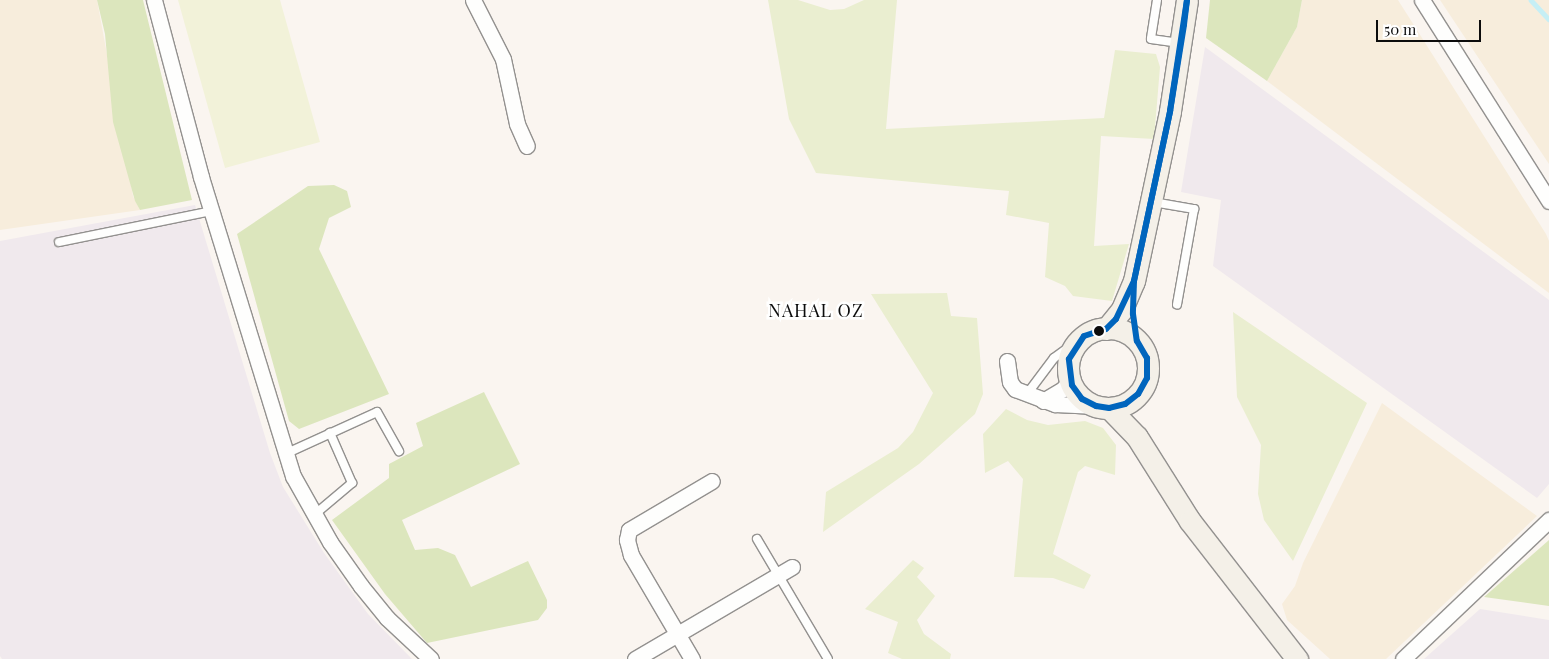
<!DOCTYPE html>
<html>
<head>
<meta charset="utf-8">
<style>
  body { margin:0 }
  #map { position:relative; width:1549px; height:659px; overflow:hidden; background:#faf5f0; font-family:"Playfair Display",serif }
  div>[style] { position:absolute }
  .industrial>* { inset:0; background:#f0e9ed }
  .farmland>* { inset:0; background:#f7eddc }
  .green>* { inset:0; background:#eaeed0 }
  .forest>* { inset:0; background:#dce6bd }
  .pitch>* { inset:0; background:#f2f2d9 }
  .stream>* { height:4.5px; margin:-2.25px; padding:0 2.25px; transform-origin:2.25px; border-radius:2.25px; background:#c6eff5 }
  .roads { filter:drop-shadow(1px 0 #93918f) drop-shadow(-1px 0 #93918f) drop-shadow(0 1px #93918f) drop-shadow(0 -1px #93918f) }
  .lane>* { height:8px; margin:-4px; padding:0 4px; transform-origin:4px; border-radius:4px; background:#fefefd }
  .street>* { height:15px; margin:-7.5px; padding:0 7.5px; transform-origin:7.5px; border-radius:7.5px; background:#fefefd }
  .secondary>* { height:21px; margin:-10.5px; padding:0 10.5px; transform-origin:10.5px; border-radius:10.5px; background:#f4f0e8 }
  .secondary>.ring { margin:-10.5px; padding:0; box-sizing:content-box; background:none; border:21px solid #f4f0e8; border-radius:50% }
  .bus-1>* { height:6px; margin:-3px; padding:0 3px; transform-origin:3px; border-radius:3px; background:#0065bd }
  .dots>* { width:14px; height:14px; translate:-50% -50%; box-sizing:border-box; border:2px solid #fff; border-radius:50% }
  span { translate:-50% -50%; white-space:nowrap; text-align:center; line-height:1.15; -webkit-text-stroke:5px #fff; paint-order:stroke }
  .quarter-label { font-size:18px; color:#0c0c0c; letter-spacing:1px }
  .scale { position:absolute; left:1376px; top:20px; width:105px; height:22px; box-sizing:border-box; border:2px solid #0c0c0c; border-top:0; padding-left:6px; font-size:15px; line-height:18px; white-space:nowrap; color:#0c0c0c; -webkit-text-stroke:4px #fff; paint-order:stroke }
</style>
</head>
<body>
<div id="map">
  <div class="industrial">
    <div style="clip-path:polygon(1205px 47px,1549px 300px,1549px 484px,1537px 498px,1213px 266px,1221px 200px,1181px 192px)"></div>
    <div style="clip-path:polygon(195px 205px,270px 453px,283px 487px,324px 553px,368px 614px,412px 659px,2px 659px,0 656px,0 241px)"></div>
    <div style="clip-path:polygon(1480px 609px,1549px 620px,1549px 659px,1424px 659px)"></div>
  </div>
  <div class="farmland">
    <div style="clip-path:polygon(0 0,97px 0,133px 196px,140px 210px,0 230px)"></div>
    <div style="clip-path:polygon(1302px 0,1398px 0,1546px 234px,1549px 241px,1549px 293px,1267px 81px,1297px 27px)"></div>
    <div style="clip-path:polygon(1440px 0,1549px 0,1549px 164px)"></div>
    <div style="clip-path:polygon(1382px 403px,1537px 516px,1386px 659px,1330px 659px,1287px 620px,1282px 604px,1295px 586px,1303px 563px)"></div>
  </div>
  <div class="green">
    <div style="clip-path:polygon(768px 0,798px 0,830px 10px,844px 9px,864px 0,897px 0,886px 129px,1104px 118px,1115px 50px,1156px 54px,1160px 67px,1154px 139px,1101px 136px,1094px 246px,1129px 244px,1112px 301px,1073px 296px,1065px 286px,1045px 277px,1049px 223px,1006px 215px,1009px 191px,816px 173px,789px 119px)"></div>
    <div style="clip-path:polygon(947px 293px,951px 316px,977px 318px,983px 394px,975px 414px,919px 464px,823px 532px,826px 492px,898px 448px,913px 432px,933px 393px,871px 294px)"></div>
    <div style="clip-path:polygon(1233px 312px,1367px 403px,1293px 561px,1264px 520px,1258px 494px,1261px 445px,1237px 397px)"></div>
    <div style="clip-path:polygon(1006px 409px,1027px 420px,1048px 425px,1085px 421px,1103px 428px,1116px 445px,1115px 475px,1085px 466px,1078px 472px,1053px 554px,1091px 575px,1084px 589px,1053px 578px,1014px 577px,1023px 479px,1008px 461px,985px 473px,983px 434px)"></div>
    <div style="clip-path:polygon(913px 560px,924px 568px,917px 577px,935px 596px,917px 620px,924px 634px,951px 654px,950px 659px,902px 659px,888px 653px,898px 622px,865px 609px)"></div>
  </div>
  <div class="forest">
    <div style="clip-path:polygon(97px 0,143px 0,192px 200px,140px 210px,135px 201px,113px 122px,105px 34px)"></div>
    <div style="clip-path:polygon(1210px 0,1302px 0,1297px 27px,1267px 81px,1206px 38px)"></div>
    <div style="clip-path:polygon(334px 185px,347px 191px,351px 207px,329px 218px,319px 249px,389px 394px,299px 429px,289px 421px,237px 234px,308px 186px)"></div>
    <div style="clip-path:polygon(484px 392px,520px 464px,402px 520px,415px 550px,438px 548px,455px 555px,471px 587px,528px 561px,547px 600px,547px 608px,538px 620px,427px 643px,385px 594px,332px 520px,389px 478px,389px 464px,423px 446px,416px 423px)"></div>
    <div style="clip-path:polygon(1549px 540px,1549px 606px,1484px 597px)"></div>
  </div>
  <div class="pitch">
    <div style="clip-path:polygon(178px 0,280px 0,320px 142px,225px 168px)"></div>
  </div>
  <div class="stream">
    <div style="left:1531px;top:0;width:26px;rotate:47deg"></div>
  </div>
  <div class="roads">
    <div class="lane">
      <div style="left:1157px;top:0;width:39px;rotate:99deg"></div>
      <div style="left:1151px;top:39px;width:29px;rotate:8deg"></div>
      <div style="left:1153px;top:202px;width:42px;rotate:9.7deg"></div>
      <div style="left:1194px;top:209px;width:97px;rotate:100.1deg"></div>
      <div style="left:59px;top:242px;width:155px;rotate:-11.5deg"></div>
      <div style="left:1027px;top:394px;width:45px;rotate:-53.1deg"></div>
      <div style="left:1054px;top:358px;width:37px;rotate:-36deg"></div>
      <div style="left:285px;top:454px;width:101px;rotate:-24.5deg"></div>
      <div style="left:377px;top:412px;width:45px;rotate:60.6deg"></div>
      <div style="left:314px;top:515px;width:50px;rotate:-40.1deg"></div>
      <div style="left:352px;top:483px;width:55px;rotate:-113.7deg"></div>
      <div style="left:757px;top:539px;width:139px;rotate:59.4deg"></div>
    </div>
    <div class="street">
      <div style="left:154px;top:0;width:183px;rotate:75.1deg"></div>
      <div style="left:201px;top:177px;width:313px;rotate:72.9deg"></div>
      <div style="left:293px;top:476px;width:76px;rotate:60.7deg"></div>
      <div style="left:330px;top:542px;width:54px;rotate:54.8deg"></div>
      <div style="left:361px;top:586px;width:41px;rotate:50.9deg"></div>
      <div style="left:387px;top:618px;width:60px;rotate:43deg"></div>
      <div style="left:473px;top:0;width:66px;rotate:63deg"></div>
      <div style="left:503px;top:59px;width:66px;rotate:77.8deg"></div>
      <div style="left:517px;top:124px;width:24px;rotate:66deg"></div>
      <div style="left:1422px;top:0;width:238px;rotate:57.7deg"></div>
      <div style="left:1007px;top:361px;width:21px;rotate:82deg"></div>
      <div style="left:1010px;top:382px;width:9px;rotate:54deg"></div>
      <div style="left:1015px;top:389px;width:43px;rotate:20.6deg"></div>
      <div style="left:1055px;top:404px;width:41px;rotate:2.8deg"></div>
      <div style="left:1043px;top:401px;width:23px;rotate:-31deg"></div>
      <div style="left:1063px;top:389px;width:11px;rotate:-52deg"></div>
      <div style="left:635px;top:659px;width:182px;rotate:-30.4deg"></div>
      <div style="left:692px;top:659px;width:121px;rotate:-120.4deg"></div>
      <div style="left:631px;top:555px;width:16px;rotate:-105deg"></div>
      <div style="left:627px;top:540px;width:10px;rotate:-79deg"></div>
      <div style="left:629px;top:530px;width:96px;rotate:-30.6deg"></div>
      <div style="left:1403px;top:659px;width:202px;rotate:-43.6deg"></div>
    </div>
    <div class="secondary">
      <div class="ring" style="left:1068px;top:328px;width:59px;height:59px"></div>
      <div style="left:1106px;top:329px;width:26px;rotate:-51deg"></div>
      <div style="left:1122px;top:309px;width:30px;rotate:-67deg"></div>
      <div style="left:1134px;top:281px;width:174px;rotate:-78deg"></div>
      <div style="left:1170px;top:111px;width:112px;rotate:-81.3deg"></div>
      <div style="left:1109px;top:408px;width:40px;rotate:46deg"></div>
      <div style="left:1137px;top:437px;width:99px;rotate:57.8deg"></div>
      <div style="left:1190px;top:521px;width:175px;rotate:52.2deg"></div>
    </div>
  </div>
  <div class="bus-1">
    <div style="left:1187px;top:0;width:25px;rotate:97deg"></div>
    <div style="left:1184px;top:25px;width:87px;rotate:99.2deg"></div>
    <div style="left:1170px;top:111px;width:112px;rotate:-81.3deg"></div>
    <div style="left:1134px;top:281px;width:33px;rotate:92deg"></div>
    <div style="left:1133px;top:314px;width:27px;rotate:82deg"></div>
    <div style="left:1137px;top:341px;width:20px;rotate:60deg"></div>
    <div style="left:1147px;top:358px;width:20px;rotate:90deg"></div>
    <div style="left:1147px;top:378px;width:18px;rotate:119deg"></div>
    <div style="left:1138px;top:394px;width:16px;rotate:142deg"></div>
    <div style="left:1125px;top:404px;width:16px;rotate:166deg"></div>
    <div style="left:1109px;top:408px;width:13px;rotate:-171deg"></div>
    <div style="left:1096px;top:406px;width:16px;rotate:-153deg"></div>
    <div style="left:1082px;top:399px;width:17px;rotate:-126deg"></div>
    <div style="left:1072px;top:385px;width:26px;rotate:-97deg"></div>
    <div style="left:1069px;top:359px;width:27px;rotate:-57deg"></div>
    <div style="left:1084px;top:336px;width:23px;rotate:-18deg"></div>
    <div style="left:1106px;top:329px;width:14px;rotate:-45deg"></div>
    <div style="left:1116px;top:319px;width:42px;rotate:-64.7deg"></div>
    <div style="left:1134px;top:281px;width:174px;rotate:-78deg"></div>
    <div style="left:1134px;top:281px;width:174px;rotate:-78deg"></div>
  </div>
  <div class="dots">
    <div style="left:1099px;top:331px;background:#0c0c0c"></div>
  </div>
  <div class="quarter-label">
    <span style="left:816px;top:310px">NAHAL OZ</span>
  </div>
  <div class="scale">50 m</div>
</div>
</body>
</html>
